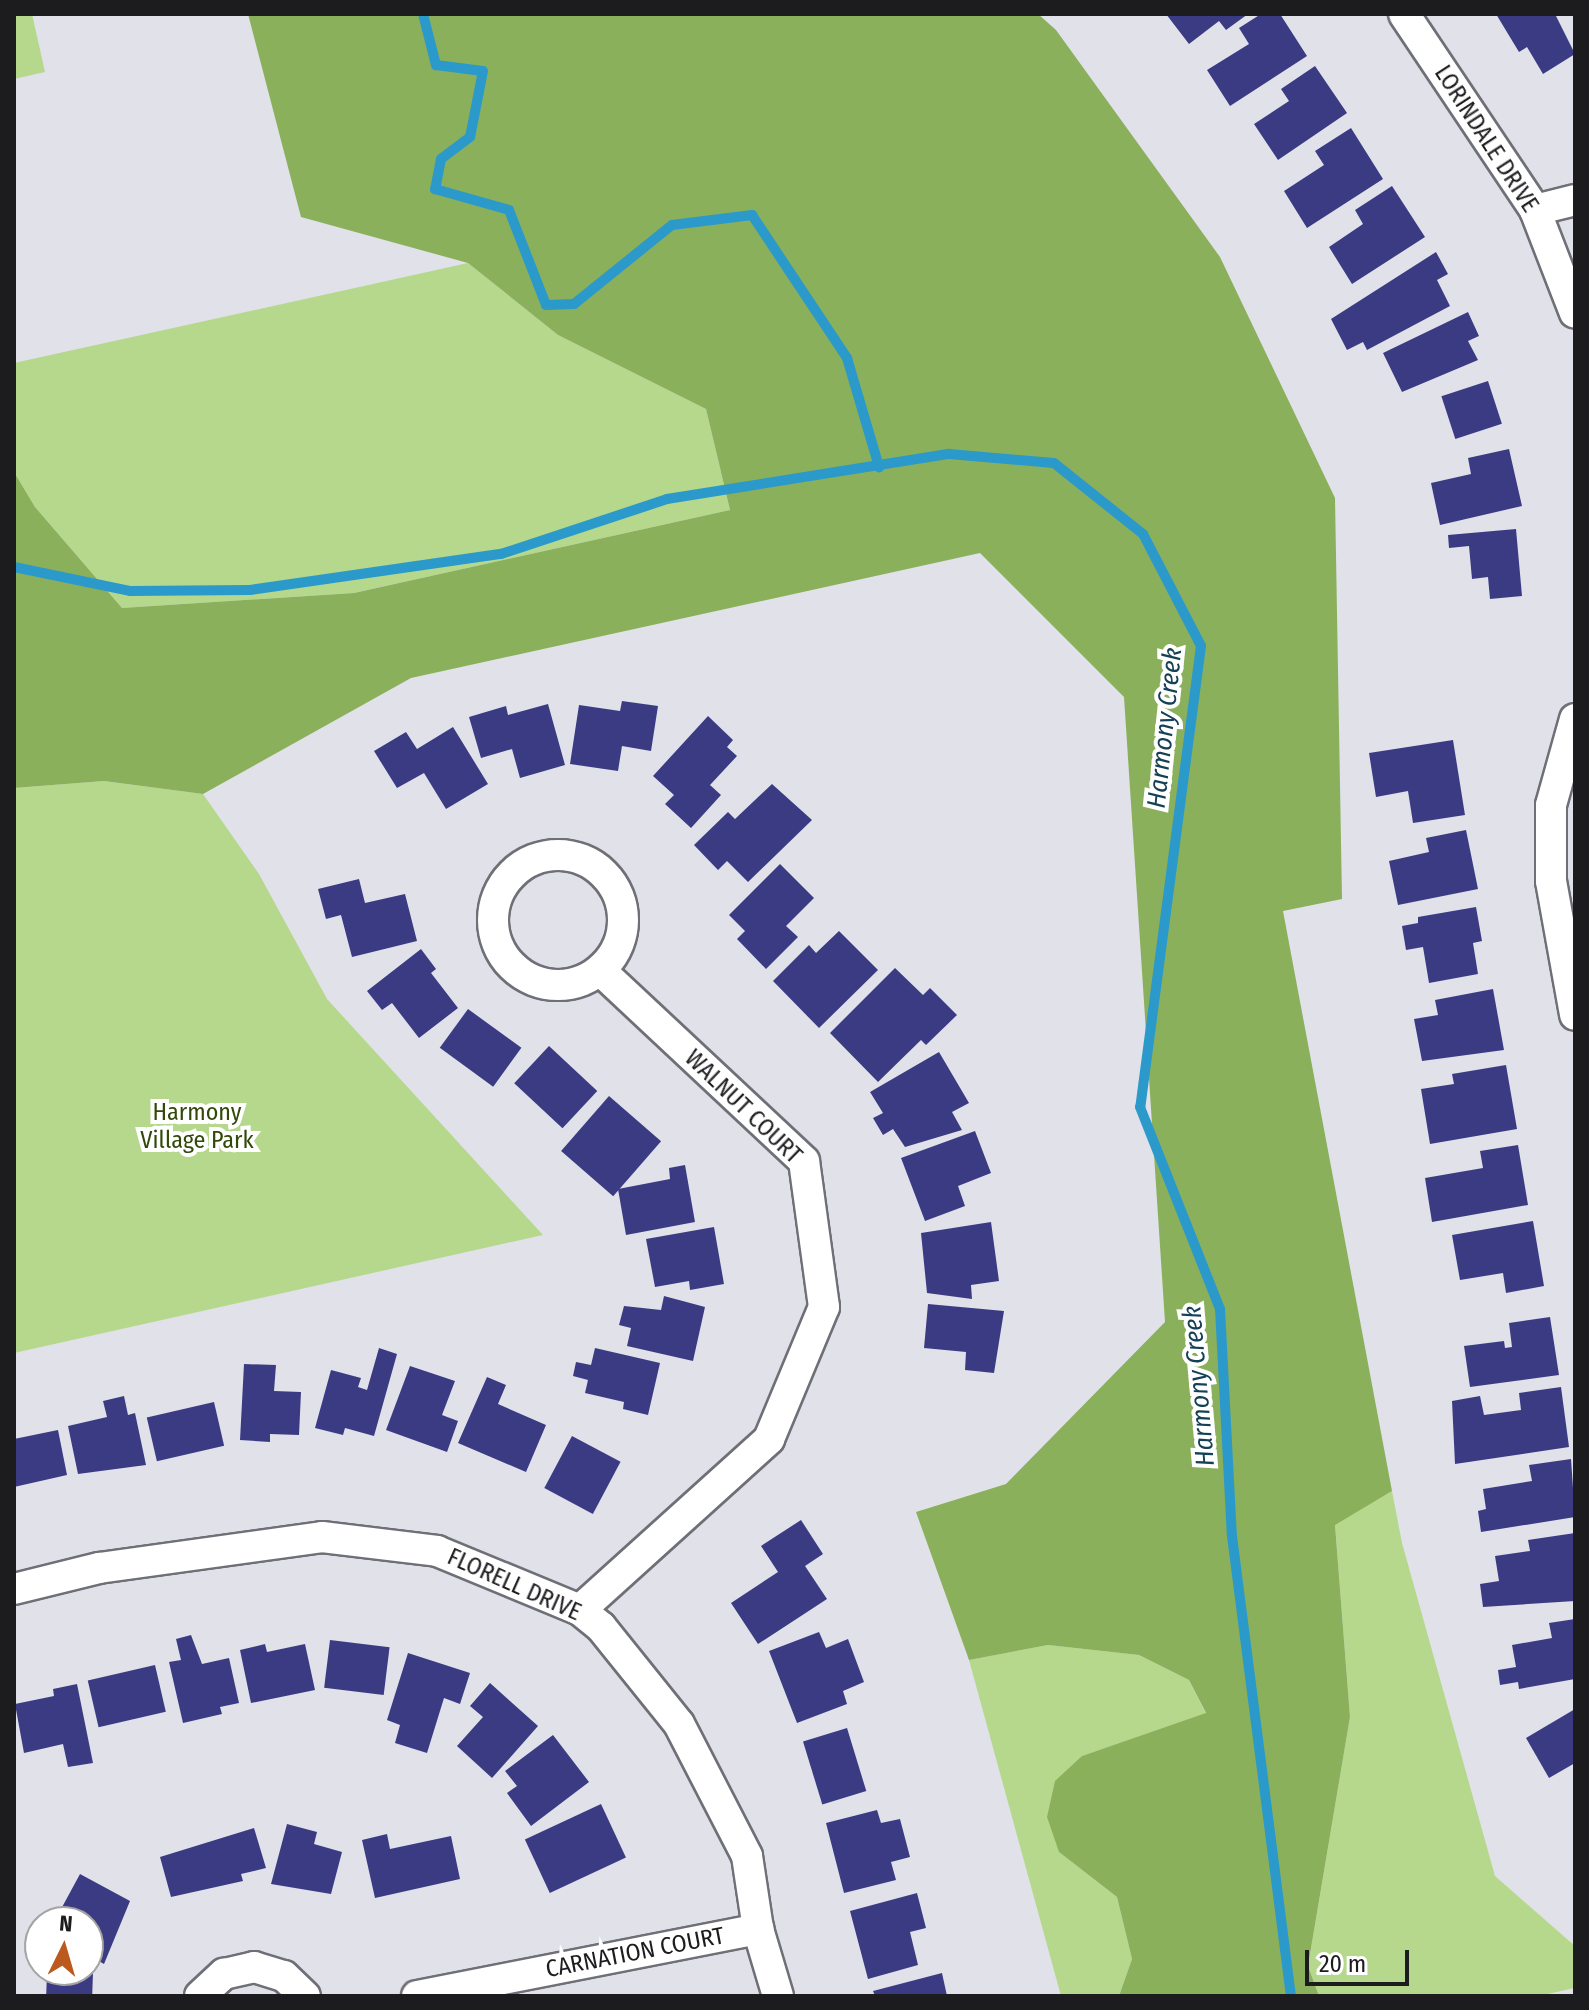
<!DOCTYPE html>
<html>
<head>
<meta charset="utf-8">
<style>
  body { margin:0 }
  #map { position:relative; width:1589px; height:2010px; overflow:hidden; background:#e0e1e9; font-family:"Fira Sans Condensed",sans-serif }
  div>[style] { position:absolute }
  .green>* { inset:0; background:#b6d88c }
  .forest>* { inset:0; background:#8bb05b }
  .stream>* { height:10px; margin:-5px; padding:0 5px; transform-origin:5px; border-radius:5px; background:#2b9acb }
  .building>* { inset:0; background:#3b3b84; transform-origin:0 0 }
  .roads { filter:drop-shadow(2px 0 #6f7077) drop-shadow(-2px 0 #6f7077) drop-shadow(0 2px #6f7077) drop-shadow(0 -2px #6f7077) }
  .street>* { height:30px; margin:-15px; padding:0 15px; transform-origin:15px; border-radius:15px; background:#fff }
  .street>.ring { margin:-15px; padding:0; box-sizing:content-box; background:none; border:30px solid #fff; border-radius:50% }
  span { translate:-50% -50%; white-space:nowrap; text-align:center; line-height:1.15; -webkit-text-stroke:8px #fff; paint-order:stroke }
  .street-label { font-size:24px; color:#1c1c1f }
  .park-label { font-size:24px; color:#32490a }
  .water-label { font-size:26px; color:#154156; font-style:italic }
  .frame { position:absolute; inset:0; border:16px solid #1c1c1f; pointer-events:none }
  .north { position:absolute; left:24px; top:1906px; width:80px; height:80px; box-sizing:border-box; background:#fff; border:2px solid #a4a4a5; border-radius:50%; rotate:5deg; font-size:22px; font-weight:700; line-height:32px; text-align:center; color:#1c1c1f }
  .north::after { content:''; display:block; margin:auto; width:28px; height:36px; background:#bb591e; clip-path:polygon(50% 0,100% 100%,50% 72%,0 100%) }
  .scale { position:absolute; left:1305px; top:1950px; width:104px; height:36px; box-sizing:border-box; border:4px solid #1c1c1f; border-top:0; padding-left:10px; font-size:24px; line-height:28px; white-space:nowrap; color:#1c1c1f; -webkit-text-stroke:6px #fff; paint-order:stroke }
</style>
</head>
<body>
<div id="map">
  <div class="green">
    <div style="clip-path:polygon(14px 14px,32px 14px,45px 72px,14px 79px)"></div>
    <div style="clip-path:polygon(468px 263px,558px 335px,706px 409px,730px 510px,354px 593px,122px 608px,35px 507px,14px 472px,14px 363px)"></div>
    <div style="clip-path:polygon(104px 781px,203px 794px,259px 874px,327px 999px,543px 1235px,14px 1353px,14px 788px)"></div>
    <div style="clip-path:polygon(1392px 1491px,1402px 1543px,1495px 1876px,1575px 1946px,1575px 1988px,1538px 1996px,1319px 1996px,1308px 1966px,1350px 1717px,1335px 1524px)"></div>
    <div style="clip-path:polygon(1048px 1645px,1139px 1655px,1189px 1680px,1206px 1714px,1082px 1756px,1059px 1852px,1117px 1897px,1132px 1959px,1119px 1996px,1061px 1996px,969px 1660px)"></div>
  </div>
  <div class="forest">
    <div style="clip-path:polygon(248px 14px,1038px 14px,1056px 30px,1220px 257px,1335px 498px,1342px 899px,1283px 911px,1392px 1491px,1335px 1525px,1350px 1717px,1308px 1966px,1319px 1996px,1119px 1996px,1132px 1959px,1117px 1897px,1059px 1852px,1047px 1817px,1055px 1781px,1082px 1756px,1206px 1713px,1189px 1680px,1139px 1655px,1048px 1645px,969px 1660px,916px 1512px,1006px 1484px,1165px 1322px,1124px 697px,980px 553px,411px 678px,203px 794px,104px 781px,14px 788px,14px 472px,35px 507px,122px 608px,354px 593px,730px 510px,706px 409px,558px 335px,468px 263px,301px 217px)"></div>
  </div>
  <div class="stream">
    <div style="left:423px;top:14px;width:53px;rotate:75.7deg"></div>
    <div style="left:436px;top:65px;width:47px;rotate:7.3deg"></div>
    <div style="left:483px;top:71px;width:67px;rotate:101.1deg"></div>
    <div style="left:470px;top:137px;width:36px;rotate:143deg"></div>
    <div style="left:441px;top:159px;width:31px;rotate:101deg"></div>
    <div style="left:435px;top:189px;width:77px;rotate:15.8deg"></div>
    <div style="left:509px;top:210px;width:102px;rotate:68.7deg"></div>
    <div style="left:546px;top:305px;width:28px;rotate:-2deg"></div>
    <div style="left:574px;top:304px;width:126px;rotate:-38.9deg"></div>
    <div style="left:672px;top:225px;width:81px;rotate:-7.1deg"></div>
    <div style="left:752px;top:215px;width:172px;rotate:56.4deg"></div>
    <div style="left:847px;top:358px;width:114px;rotate:73.6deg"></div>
    <div style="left:14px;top:567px;width:118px;rotate:11.7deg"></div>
    <div style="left:130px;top:591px;width:120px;rotate:-0.5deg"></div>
    <div style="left:250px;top:590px;width:254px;rotate:-8.2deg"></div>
    <div style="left:501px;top:554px;width:175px;rotate:-18.3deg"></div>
    <div style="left:667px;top:499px;width:286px;rotate:-9.1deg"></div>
    <div style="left:949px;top:454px;width:105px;rotate:4.9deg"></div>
    <div style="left:1054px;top:463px;width:114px;rotate:38.6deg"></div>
    <div style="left:1143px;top:534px;width:126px;rotate:62.6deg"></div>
    <div style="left:1201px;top:646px;width:465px;rotate:97.5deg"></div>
    <div style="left:1140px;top:1107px;width:217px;rotate:68.4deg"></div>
    <div style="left:1220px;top:1309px;width:227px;rotate:87deg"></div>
    <div style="left:1232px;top:1536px;width:464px;rotate:82.7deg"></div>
  </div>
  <div class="building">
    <div style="clip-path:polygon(1166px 14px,1248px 14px,1226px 30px,1219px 21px,1189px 44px)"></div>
    <div style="clip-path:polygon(1261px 14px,1280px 14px,1307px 56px,1230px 106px,1207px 70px,1249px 44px,1239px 28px)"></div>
    <div style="clip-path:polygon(1496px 14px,1560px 14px,1556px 16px,1575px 54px,1543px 74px,1527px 47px,1519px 52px)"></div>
    <div style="clip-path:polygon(1315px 66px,1347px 113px,1278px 160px,1254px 124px,1289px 101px,1281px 89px)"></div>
    <div style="clip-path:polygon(1351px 128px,1383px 179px,1307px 228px,1284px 191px,1324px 165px,1315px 151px)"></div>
    <div style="clip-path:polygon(1392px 186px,1425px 237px,1352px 284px,1329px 247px,1363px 224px,1355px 210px)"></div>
    <div style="clip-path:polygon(1436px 252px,1448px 274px,1437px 280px,1450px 306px,1367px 350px,1363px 342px,1347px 350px,1331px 319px)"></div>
    <div style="clip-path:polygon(1468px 312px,1479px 336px,1468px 341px,1478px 360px,1402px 392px,1383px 353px)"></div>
    <div style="left:1488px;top:381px;width:45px;height:49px;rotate:72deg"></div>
    <div style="clip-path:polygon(1509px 449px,1522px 506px,1440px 525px,1431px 483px,1471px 474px,1468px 458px)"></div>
    <div style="clip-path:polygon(1516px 529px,1522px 596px,1490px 599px,1488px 577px,1472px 579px,1469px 546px,1449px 548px,1448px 535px)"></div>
    <div style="clip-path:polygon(622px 701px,658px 706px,651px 751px,622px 746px,618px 771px,570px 764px,579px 705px,620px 711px)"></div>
    <div style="clip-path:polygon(548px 704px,565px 765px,520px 778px,512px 749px,481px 758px,469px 717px,506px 706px,508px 715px)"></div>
    <div style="clip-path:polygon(708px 716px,733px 740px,727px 747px,737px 756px,710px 785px,721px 795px,691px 828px,665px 804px,674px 795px,653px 776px)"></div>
    <div style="clip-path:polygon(453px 727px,488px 784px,446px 809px,424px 773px,397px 788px,374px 751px,406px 732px,417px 749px)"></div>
    <div style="clip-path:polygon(1453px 740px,1465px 815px,1413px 823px,1408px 791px,1376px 797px,1369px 753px)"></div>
    <div style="clip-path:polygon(772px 784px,812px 820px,748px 882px,727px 861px,718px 870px,694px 845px,728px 812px,735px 819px)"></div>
    <div style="clip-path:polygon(1466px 830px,1478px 889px,1398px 905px,1389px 861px,1429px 852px,1426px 838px)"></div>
    <div style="clip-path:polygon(780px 864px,814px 898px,786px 926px,798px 937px,766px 969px,737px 939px,745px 931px,729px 915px)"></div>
    <div style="clip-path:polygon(359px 879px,365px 903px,405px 894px,417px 941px,352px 957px,341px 915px,326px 919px,318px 889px)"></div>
    <div style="clip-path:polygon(1476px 907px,1482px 941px,1473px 943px,1478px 974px,1429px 983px,1423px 947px,1406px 950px,1402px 926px,1418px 923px,1418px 917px)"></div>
    <div style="clip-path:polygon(839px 931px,878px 970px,819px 1028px,773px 981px,809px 945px,816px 953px)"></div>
    <div style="clip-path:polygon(421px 949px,436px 969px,431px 973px,458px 1008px,419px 1038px,392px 1003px,382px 1010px,367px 991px)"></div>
    <div style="clip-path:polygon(895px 968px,923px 995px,930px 988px,957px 1015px,926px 1045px,921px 1040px,878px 1082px,830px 1033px)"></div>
    <div style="clip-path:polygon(1493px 989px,1504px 1050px,1422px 1061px,1414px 1019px,1438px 1015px,1435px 1000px)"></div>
    <div style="left:468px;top:1009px;width:66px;height:48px;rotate:36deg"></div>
    <div style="left:549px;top:1046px;width:66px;height:51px;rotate:43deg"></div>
    <div style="clip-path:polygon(939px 1052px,969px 1103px,952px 1112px,962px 1130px,905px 1147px,893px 1129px,883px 1135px,873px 1118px,883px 1113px,870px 1092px)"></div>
    <div style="clip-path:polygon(1506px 1065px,1517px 1129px,1430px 1144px,1421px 1089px,1454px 1084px,1452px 1074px)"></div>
    <div style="left:609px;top:1096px;width:69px;height:73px;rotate:41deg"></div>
    <div style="clip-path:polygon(975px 1131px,991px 1173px,958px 1186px,965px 1206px,925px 1221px,901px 1158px)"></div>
    <div style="clip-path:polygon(1518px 1145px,1528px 1205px,1432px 1222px,1425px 1178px,1483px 1168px,1480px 1151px)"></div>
    <div style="clip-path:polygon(685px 1165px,695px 1222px,626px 1235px,618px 1189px,670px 1179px,669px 1168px)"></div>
    <div style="clip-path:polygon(1533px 1221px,1544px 1286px,1506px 1293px,1503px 1273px,1460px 1280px,1452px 1235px)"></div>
    <div style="clip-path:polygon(991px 1222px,999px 1281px,971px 1285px,972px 1299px,927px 1293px,921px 1233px)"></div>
    <div style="clip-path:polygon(714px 1227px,724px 1284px,690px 1290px,689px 1281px,655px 1287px,646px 1239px)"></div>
    <div style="clip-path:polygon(664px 1296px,705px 1307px,693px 1361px,627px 1346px,631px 1328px,619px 1325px,624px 1306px,661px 1310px)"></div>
    <div style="clip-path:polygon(928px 1304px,1004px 1311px,994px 1373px,965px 1370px,966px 1352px,924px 1348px)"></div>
    <div style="clip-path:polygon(1550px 1317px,1559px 1375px,1470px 1387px,1464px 1346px,1504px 1341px,1505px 1348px,1512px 1347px,1509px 1323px)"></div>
    <div style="clip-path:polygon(379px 1348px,397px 1354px,374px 1436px,345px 1428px,343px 1435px,315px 1428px,331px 1370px,361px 1378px,358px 1387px,367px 1390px)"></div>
    <div style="clip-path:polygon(595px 1348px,660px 1363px,648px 1415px,623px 1409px,624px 1402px,585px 1393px,588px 1380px,573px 1376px,576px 1362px,591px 1365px)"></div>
    <div style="clip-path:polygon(244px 1364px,276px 1365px,274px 1391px,301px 1392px,299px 1435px,270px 1434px,270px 1442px,240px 1440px)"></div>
    <div style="clip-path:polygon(410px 1366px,455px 1381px,442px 1415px,458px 1421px,447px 1452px,386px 1430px)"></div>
    <div style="clip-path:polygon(487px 1377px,506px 1385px,498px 1404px,546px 1425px,526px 1472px,458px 1443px)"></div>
    <div style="clip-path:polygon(1561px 1387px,1569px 1447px,1455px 1464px,1452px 1401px,1480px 1396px,1484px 1415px,1521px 1410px,1519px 1393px)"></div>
    <div style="clip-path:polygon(124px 1396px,128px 1415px,135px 1413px,146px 1465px,78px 1474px,68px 1426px,107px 1417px,103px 1401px)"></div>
    <div style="left:214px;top:1402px;width:45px;height:69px;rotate:77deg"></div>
    <div style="clip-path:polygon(58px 1430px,67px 1475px,14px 1487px,14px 1439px)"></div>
    <div style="left:572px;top:1436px;width:55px;height:59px;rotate:28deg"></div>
    <div style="clip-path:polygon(1571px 1459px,1575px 1517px,1481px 1532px,1478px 1511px,1486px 1509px,1483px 1489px,1532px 1481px,1529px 1465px)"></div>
    <div style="clip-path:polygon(801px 1520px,823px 1554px,805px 1566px,827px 1599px,758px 1644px,731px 1603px,778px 1572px,761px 1546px)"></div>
    <div style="clip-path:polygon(1575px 1533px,1575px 1601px,1483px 1607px,1480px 1584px,1499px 1581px,1495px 1556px,1530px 1551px,1528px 1540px)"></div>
    <div style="clip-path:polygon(1575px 1619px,1575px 1679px,1519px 1689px,1518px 1682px,1500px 1685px,1498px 1670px,1516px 1667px,1512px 1645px,1552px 1638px,1549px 1623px)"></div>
    <div style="clip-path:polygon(819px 1632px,826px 1648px,848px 1639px,864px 1682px,843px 1691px,847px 1704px,797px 1723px,769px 1651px)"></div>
    <div style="clip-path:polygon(191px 1635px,202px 1664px,229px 1658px,239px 1703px,220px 1707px,222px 1714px,183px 1723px,169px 1662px,181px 1660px,176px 1639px)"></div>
    <div style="left:330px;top:1640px;width:60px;height:48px;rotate:7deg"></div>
    <div style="clip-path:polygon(265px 1644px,267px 1652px,305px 1644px,315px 1690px,251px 1703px,240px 1650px)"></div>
    <div style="clip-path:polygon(408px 1653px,470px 1673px,460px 1704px,444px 1698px,427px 1753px,395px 1743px,400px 1725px,387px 1720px)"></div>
    <div style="left:155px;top:1665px;width:48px;height:69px;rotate:77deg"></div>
    <div style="clip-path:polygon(490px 1683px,538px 1726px,492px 1778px,457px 1746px,483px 1717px,470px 1706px)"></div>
    <div style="clip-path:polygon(77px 1684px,93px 1763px,68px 1767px,63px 1744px,24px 1753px,15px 1704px,54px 1696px,53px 1689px)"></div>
    <div style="clip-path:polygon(1575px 1709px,1575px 1763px,1549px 1778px,1526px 1738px)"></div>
    <div style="left:847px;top:1728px;width:66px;height:46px;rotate:73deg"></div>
    <div style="clip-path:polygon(553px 1735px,589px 1782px,531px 1826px,507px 1793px,517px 1786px,505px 1771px)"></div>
    <div style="left:601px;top:1804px;width:59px;height:84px;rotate:65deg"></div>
    <div style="clip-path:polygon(877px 1810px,881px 1823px,900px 1819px,910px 1857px,891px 1862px,896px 1880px,844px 1893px,826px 1823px)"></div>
    <div style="clip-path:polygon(287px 1824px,317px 1832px,314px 1844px,342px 1852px,331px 1894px,271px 1884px)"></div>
    <div style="clip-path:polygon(254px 1828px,266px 1868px,241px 1874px,243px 1881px,171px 1897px,160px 1857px)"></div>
    <div style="clip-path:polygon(387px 1834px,390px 1849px,451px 1836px,460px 1879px,375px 1898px,362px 1840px)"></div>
    <div style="clip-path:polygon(80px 1874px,130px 1901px,104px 1964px,88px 1955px,88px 1922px,54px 1922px)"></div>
    <div style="clip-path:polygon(917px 1893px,926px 1928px,910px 1932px,918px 1965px,868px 1979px,850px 1911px)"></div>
    <div style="left:47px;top:1972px;width:46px;height:24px;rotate:2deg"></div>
    <div style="clip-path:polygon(942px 1973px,947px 1996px,875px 1996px,873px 1991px)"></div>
  </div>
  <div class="roads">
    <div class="street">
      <div style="left:1404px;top:14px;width:236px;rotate:56.2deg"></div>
      <div style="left:1535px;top:210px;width:110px;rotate:68.8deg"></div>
      <div style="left:1535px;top:210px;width:41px;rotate:-14deg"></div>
      <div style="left:1575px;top:719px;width:89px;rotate:105.6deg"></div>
      <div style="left:1551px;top:805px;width:76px;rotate:90deg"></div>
      <div style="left:1551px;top:881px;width:136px;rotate:79.8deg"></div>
      <div class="ring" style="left:493px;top:855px;width:100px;height:100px"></div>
      <div style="left:14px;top:1589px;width:88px;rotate:-13.9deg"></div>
      <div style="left:99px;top:1568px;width:225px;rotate:-7.9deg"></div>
      <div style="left:322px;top:1537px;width:116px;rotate:6.9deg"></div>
      <div style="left:437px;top:1551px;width:155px;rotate:22.4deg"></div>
      <div style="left:580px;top:1610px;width:27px;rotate:39deg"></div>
      <div style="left:601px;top:1627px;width:124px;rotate:51.2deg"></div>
      <div style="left:679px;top:1724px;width:148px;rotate:62.7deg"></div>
      <div style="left:747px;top:1856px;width:74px;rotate:81.4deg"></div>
      <div style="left:758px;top:1929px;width:70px;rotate:73.4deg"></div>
      <div style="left:580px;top:1610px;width:255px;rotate:-42.1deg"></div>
      <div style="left:769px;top:1439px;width:143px;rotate:-67.4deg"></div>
      <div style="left:824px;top:1307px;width:147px;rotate:-97.8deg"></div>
      <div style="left:804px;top:1161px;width:275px;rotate:-136.9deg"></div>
      <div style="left:200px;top:1996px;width:33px;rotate:-43deg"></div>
      <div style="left:224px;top:1974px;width:31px;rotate:-13deg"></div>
      <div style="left:254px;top:1967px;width:31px;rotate:17deg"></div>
      <div style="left:284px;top:1976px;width:29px;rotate:44deg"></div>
      <div style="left:417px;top:1996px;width:348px;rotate:-11.1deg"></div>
    </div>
  </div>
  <div class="street-label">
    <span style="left:1486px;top:139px;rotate:57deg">LORINDALE DRIVE</span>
    <span style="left:743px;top:1107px;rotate:44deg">WALNUT COURT</span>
    <span style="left:514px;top:1585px;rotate:24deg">FLORELL DRIVE</span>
    <span style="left:635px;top:1953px;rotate:-11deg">CARNATION COURT</span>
  </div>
  <div class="park-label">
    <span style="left:197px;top:1127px">Harmony<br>Village Park</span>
  </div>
  <div class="water-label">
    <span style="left:1165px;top:728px;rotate:-84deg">Harmony Creek</span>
    <span style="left:1199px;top:1386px;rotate:-95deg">Harmony Creek</span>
  </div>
  <div class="frame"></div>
  <div class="north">N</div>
  <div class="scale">20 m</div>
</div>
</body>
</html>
